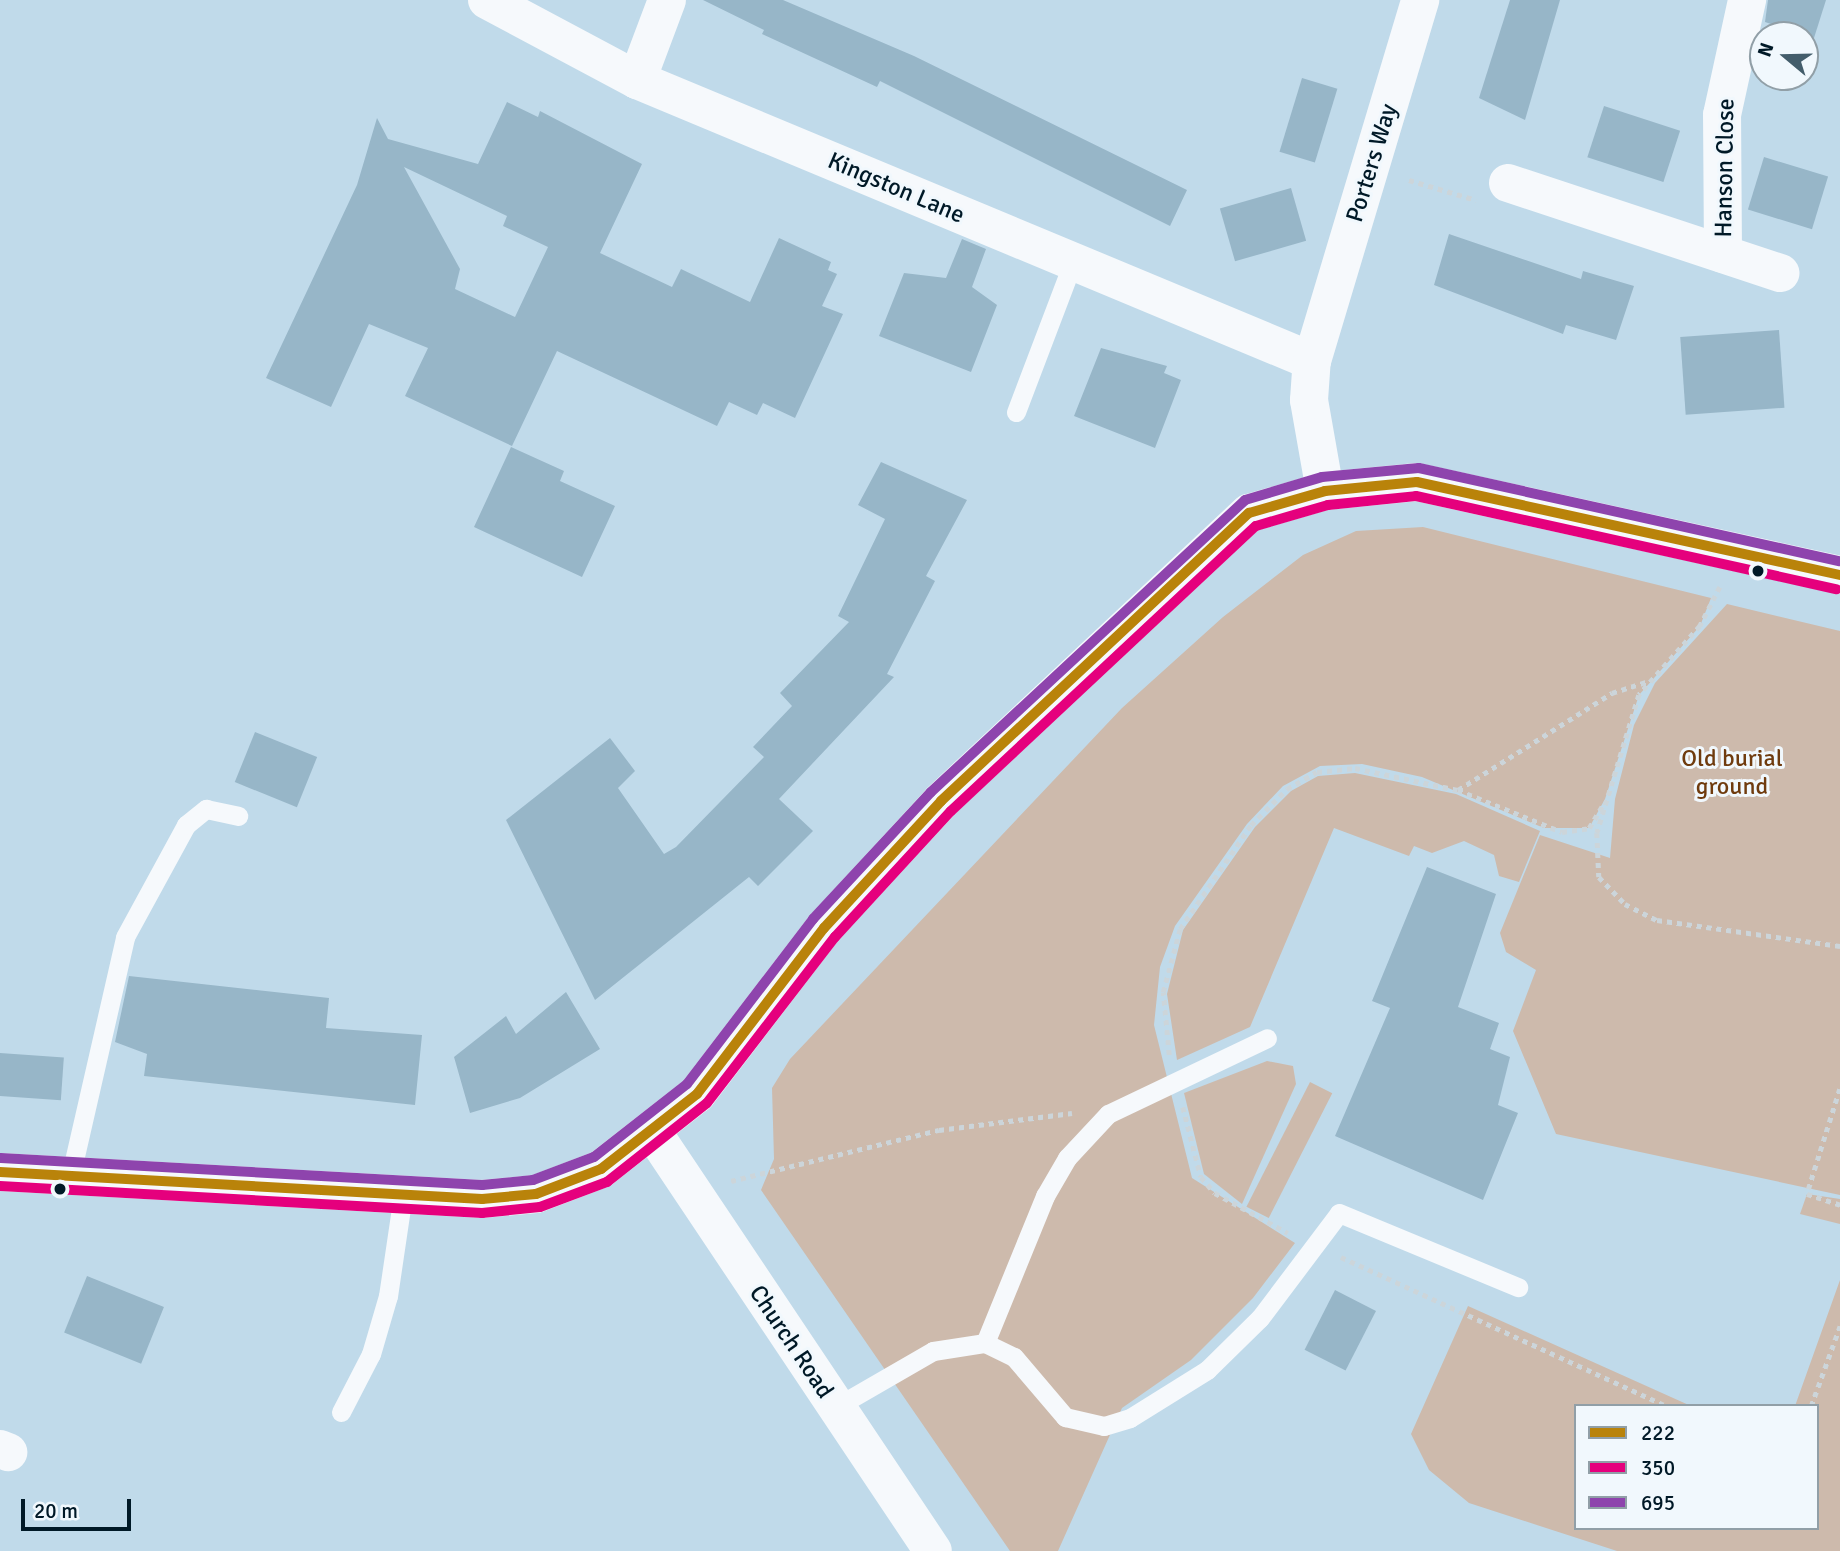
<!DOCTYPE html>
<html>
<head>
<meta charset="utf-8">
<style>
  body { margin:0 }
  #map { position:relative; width:1840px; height:1551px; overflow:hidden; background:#c0daea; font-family:Signika,sans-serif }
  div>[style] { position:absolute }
  .green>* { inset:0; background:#cdbaac; transform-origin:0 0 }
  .building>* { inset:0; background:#97b6c8; transform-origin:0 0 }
  .path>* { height:4.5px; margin-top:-2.25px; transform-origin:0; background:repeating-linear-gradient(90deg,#ccd5da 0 5px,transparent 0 10px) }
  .service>* { height:19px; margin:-9.5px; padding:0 9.5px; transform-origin:9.5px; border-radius:9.5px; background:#f6f9fc }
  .minor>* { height:38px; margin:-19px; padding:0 19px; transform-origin:19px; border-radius:19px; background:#f6f9fc }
  .tertiary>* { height:38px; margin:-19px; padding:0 19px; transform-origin:19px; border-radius:19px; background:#f6f9fc }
  .bus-1>* { height:10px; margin:-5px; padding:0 5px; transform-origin:5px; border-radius:5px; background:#b9830a }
  .bus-2>* { height:10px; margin:-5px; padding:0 5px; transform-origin:5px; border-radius:5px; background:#e5007d }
  .bus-3>* { height:10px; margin:-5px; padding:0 5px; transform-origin:5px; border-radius:5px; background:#8e44ad }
  .dots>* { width:19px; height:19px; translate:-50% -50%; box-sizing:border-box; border:4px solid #f1f8fd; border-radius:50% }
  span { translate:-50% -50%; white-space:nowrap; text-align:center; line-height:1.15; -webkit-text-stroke:6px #f1f8fd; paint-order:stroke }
  .street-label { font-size:24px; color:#001927 }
  .park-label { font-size:24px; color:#6f3b0e }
  .legend { position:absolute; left:1574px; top:1404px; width:245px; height:126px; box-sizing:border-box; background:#f1f8fd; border:2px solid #919fa7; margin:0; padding:9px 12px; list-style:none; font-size:21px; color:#001927 }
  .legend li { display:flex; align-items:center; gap:14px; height:35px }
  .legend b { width:35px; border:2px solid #919fa7 }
  .north { position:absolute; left:1749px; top:21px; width:70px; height:70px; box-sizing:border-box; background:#f1f8fd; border:2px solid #919fa7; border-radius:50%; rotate:289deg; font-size:19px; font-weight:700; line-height:28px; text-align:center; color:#001927 }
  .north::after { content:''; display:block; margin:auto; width:24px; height:32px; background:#435d6b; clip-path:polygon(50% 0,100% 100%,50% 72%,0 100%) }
  .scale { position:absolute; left:21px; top:1499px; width:110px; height:32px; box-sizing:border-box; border:4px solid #001927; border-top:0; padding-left:9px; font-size:21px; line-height:24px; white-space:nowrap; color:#001927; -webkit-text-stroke:5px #f1f8fd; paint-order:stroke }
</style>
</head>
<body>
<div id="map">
  <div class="green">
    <div style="clip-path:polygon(1423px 527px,1711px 598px,1700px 626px,1639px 695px,1605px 799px,1589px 828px,1544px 828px,1422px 777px,1362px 764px,1320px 766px,1283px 786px,1247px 824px,1175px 926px,1160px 967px,1154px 1025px,1192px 1178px,1295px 1243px,1253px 1298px,1191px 1360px,1122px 1408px,1058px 1551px,1010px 1551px,761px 1190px,774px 1159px,772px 1088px,790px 1059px,1122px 708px,1223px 617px,1303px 555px,1356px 531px)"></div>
    <div style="clip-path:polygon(1727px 604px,1840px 631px,1840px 1195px,1556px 1134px,1513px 1031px,1536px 970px,1506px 952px,1500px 933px,1540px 835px,1610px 858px,1615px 799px,1634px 725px,1655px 683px)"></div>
    <div style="clip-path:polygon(1355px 773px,1456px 794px,1540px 831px,1519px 882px,1499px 876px,1494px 855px,1464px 841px,1432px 853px,1414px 846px,1409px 856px,1334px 828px,1250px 1027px,1177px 1060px,1167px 994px,1183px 930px,1255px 827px,1291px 791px,1318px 776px)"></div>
    <div style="clip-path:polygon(1267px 1061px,1293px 1066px,1296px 1084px,1242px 1204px,1204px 1174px,1184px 1093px)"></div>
    <div style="left:1310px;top:1082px;width:25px;height:140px;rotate:27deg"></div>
    <div style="clip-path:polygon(1807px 1194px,1840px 1199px,1840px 1224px,1800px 1214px)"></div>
    <div style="clip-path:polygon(1840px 1280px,1840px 1551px,1617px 1551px,1469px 1503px,1429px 1470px,1411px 1434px,1468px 1306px,1691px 1406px,1576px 1406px,1576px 1528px,1817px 1528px,1817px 1406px,1795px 1406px)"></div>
  </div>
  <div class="building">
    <div style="clip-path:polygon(703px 0,783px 0,914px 56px,1187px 190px,1170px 226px,880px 81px,877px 87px,762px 34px,764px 30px)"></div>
    <div style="clip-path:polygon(1510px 0,1560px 0,1525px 120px,1479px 98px)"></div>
    <div style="clip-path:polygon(1768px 0,1826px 0,1814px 38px,1765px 22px)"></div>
    <div style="left:1302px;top:78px;width:37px;height:77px;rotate:17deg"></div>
    <div style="clip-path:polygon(evenodd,507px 102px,538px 117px,540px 111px,642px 164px,600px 253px,672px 287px,681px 269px,750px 302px,779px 238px,831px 262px,828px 270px,837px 274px,822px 306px,843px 314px,795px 418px,763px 403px,757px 415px,729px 402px,717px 426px,557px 351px,512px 446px,405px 396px,428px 348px,369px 324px,331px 407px,266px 378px,357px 185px,377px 118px,388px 139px,478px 164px,507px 102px,404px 167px,507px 216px,503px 226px,548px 247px,515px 317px,455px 289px,460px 269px,404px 167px)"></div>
    <div style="left:1604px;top:106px;width:80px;height:54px;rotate:18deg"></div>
    <div style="left:1764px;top:157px;width:67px;height:55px;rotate:17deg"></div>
    <div style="left:1291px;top:188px;width:55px;height:74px;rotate:74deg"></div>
    <div style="clip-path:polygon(1449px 234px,1581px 279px,1583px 271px,1634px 286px,1616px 340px,1566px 325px,1563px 334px,1434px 285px)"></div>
    <div style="clip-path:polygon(962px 239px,986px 249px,972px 287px,997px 305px,971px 372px,879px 336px,904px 273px,946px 278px)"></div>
    <div style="left:1779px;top:330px;width:78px;height:99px;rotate:86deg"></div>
    <div style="clip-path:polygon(1101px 348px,1167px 366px,1164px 373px,1181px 380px,1155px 448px,1074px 416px)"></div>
    <div style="clip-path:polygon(511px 447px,564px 471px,560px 481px,615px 506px,582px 577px,474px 527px)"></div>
    <div style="clip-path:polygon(881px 462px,967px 500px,926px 576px,935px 581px,887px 674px,894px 677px,779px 799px,813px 831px,758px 886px,749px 877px,595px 1000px,506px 820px,610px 738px,635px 771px,618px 788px,664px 854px,676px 847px,764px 757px,753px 747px,792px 706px,780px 693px,849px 622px,838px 616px,885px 519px,858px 505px)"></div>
    <div style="left:255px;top:732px;width:67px;height:54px;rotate:22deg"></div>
    <div style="clip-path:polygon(1427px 867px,1496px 894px,1458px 1007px,1499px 1023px,1490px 1049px,1510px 1057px,1498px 1105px,1518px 1113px,1483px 1200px,1335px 1136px,1390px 1008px,1372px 1001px)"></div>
    <div style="clip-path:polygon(129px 976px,329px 998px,326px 1028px,422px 1035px,415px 1105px,144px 1076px,147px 1054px,115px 1042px)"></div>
    <div style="clip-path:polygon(566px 992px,600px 1049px,520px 1098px,470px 1113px,454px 1057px,506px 1016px,516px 1034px)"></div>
    <div style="left:0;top:1053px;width:64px;height:43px;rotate:4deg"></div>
    <div style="left:87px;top:1276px;width:83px;height:61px;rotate:22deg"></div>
    <div style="left:1335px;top:1290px;width:46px;height:67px;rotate:27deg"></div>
  </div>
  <div class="path">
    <div style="left:1409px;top:180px;width:70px;rotate:16.6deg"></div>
    <div style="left:1720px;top:587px;width:44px;rotate:117.1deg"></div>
    <div style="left:1700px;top:626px;width:92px;rotate:131.5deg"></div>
    <div style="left:1639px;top:695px;width:144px;rotate:106.9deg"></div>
    <div style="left:1597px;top:833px;width:44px;rotate:87.4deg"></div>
    <div style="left:1599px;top:877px;width:37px;rotate:46deg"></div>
    <div style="left:1625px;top:904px;width:36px;rotate:27deg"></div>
    <div style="left:1657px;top:920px;width:185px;rotate:8.1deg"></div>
    <div style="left:1458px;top:790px;width:112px;rotate:22deg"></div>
    <div style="left:1562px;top:832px;width:27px;rotate:-8deg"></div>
    <div style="left:1589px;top:828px;width:26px;rotate:-59deg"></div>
    <div style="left:1169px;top:1055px;width:63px;rotate:-95.4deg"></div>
    <div style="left:1163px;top:992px;width:65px;rotate:-74.9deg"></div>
    <div style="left:1180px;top:929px;width:126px;rotate:-55.7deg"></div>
    <div style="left:1251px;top:825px;width:51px;rotate:-45deg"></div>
    <div style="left:1287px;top:789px;width:34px;rotate:-30deg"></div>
    <div style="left:1317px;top:772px;width:38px;rotate:-6deg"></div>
    <div style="left:1355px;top:768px;width:105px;rotate:12.1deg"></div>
    <div style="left:1458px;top:790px;width:182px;rotate:-32.2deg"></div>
    <div style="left:1612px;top:693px;width:40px;rotate:-18deg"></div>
    <div style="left:1840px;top:1089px;width:110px;rotate:107.4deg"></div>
    <div style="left:1807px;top:1194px;width:35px;rotate:18deg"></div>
    <div style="left:1183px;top:1107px;width:72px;rotate:75.6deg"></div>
    <div style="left:1201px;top:1177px;width:21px;rotate:49deg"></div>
    <div style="left:1215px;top:1193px;width:83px;rotate:28.7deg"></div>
    <div style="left:731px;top:1181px;width:214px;rotate:-13.8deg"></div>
    <div style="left:939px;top:1130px;width:134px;rotate:-7.3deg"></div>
    <div style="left:1341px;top:1257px;width:358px;rotate:24.6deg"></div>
    <div style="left:1811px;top:1406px;width:85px;rotate:-70.1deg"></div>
  </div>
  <div class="service">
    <div style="left:1016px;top:412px;width:160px;rotate:-69.2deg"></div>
    <div style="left:70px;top:1178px;width:247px;rotate:-77.1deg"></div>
    <div style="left:125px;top:937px;width:128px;rotate:-61.4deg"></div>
    <div style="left:186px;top:825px;width:26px;rotate:-39deg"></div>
    <div style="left:206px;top:809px;width:33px;rotate:12deg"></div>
    <div style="left:985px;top:1343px;width:159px;rotate:-67.8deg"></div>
    <div style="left:1045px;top:1196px;width:44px;rotate:-59.9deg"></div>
    <div style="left:1067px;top:1158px;width:60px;rotate:-47deg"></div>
    <div style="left:1108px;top:1114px;width:176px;rotate:-25.5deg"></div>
    <div style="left:836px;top:1407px;width:112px;rotate:-30deg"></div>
    <div style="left:933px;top:1351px;width:53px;rotate:-8.7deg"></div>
    <div style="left:985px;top:1343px;width:32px;rotate:26deg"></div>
    <div style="left:1014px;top:1357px;width:79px;rotate:49.6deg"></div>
    <div style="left:1065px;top:1417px;width:40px;rotate:13deg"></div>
    <div style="left:1104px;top:1426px;width:27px;rotate:-17deg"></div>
    <div style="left:1130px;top:1418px;width:91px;rotate:-31.9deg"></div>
    <div style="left:1207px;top:1370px;width:74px;rotate:-44.5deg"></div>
    <div style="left:1260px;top:1318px;width:131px;rotate:-53deg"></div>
    <div style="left:1339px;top:1213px;width:194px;rotate:22.5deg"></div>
    <div style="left:341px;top:1412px;width:65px;rotate:-62.7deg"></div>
    <div style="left:371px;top:1354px;width:60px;rotate:-73.7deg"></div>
    <div style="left:388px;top:1296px;width:102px;rotate:-81.6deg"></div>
  </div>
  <div class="minor">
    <div style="left:487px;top:0;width:170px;rotate:28.1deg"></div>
    <div style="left:637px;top:80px;width:731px;rotate:22.6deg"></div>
    <div style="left:637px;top:80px;width:85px;rotate:-69.4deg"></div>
    <div style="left:1508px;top:183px;width:287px;rotate:18.3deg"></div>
    <div style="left:1723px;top:254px;width:139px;rotate:-90.4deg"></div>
    <div style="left:1722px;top:115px;width:118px;rotate:-77.7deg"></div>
    <div style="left:0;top:1449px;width:9px;rotate:21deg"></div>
  </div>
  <div class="tertiary">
    <div style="left:1325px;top:491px;width:92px;rotate:-100deg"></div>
    <div style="left:1309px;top:400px;width:39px;rotate:-86deg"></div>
    <div style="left:1312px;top:361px;width:377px;rotate:-73.3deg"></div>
    <div style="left:652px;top:1131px;width:505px;rotate:56.22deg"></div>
    <div style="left:0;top:1172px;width:483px;rotate:3.2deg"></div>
    <div style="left:482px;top:1199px;width:54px;rotate:-5.3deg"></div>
    <div style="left:536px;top:1194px;width:70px;rotate:-21deg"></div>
    <div style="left:601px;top:1169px;width:122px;rotate:-38deg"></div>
    <div style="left:697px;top:1094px;width:209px;rotate:-52.6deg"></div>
    <div style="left:824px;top:928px;width:173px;rotate:-47.3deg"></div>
    <div style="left:941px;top:801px;width:422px;rotate:-43.1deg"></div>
    <div style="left:1249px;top:513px;width:79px;rotate:-16.1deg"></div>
    <div style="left:1325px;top:491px;width:92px;rotate:-5.6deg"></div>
    <div style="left:1417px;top:482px;width:433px;rotate:12.4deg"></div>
  </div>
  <div class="bus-1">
    <div style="left:0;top:1172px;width:483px;rotate:3.2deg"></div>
    <div style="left:482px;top:1199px;width:54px;rotate:-5.3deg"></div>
    <div style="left:536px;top:1194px;width:70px;rotate:-21deg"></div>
    <div style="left:601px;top:1169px;width:122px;rotate:-38deg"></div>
    <div style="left:697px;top:1094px;width:209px;rotate:-52.6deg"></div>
    <div style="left:824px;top:928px;width:173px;rotate:-47.3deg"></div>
    <div style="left:941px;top:801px;width:422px;rotate:-43.1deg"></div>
    <div style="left:1249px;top:513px;width:79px;rotate:-16.1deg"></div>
    <div style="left:1325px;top:491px;width:92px;rotate:-5.6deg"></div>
    <div style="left:1417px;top:482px;width:433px;rotate:12.4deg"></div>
  </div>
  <div class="bus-2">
    <div style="left:0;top:1186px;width:483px;rotate:3.2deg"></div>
    <div style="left:482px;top:1213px;width:58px;rotate:-5.9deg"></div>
    <div style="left:540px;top:1207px;width:72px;rotate:-20.5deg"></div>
    <div style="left:607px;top:1182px;width:127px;rotate:-38.3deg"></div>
    <div style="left:707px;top:1103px;width:210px;rotate:-52.4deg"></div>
    <div style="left:835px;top:937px;width:171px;rotate:-47.4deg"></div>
    <div style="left:951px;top:811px;width:417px;rotate:-43.1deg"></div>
    <div style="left:1256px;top:526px;width:75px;rotate:-16.3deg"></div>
    <div style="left:1328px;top:505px;width:88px;rotate:-5.8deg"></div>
    <div style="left:1416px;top:496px;width:431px;rotate:12.5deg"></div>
  </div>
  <div class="bus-3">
    <div style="left:1px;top:1158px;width:482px;rotate:3.2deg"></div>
    <div style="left:482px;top:1185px;width:51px;rotate:-5.6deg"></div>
    <div style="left:533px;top:1180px;width:65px;rotate:-20.7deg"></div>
    <div style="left:594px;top:1157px;width:118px;rotate:-38.1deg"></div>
    <div style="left:687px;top:1084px;width:208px;rotate:-52.6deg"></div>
    <div style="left:813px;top:919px;width:173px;rotate:-47.1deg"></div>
    <div style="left:931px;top:792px;width:429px;rotate:-42.9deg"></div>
    <div style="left:1245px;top:500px;width:80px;rotate:-16.6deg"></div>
    <div style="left:1322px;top:477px;width:97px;rotate:-5.3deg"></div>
    <div style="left:1419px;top:468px;width:431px;rotate:12.5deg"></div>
  </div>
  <div class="dots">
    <div style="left:1758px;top:571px;background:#001927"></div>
    <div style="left:60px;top:1189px;background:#001927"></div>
  </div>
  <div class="street-label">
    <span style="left:1372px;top:163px;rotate:-73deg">Porters Way</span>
    <span style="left:1725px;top:168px;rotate:-89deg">Hanson Close</span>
    <span style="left:896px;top:188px;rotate:23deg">Kingston Lane</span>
    <span style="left:791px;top:1342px;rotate:56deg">Church Road</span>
  </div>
  <div class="park-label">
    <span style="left:1732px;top:773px">Old burial<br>ground</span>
  </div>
  <ul class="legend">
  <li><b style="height:9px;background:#b9830a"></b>222</li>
  <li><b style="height:9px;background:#e5007d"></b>350</li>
  <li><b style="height:9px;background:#8e44ad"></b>695</li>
  </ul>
  <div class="north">N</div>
  <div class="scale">20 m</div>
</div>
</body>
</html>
